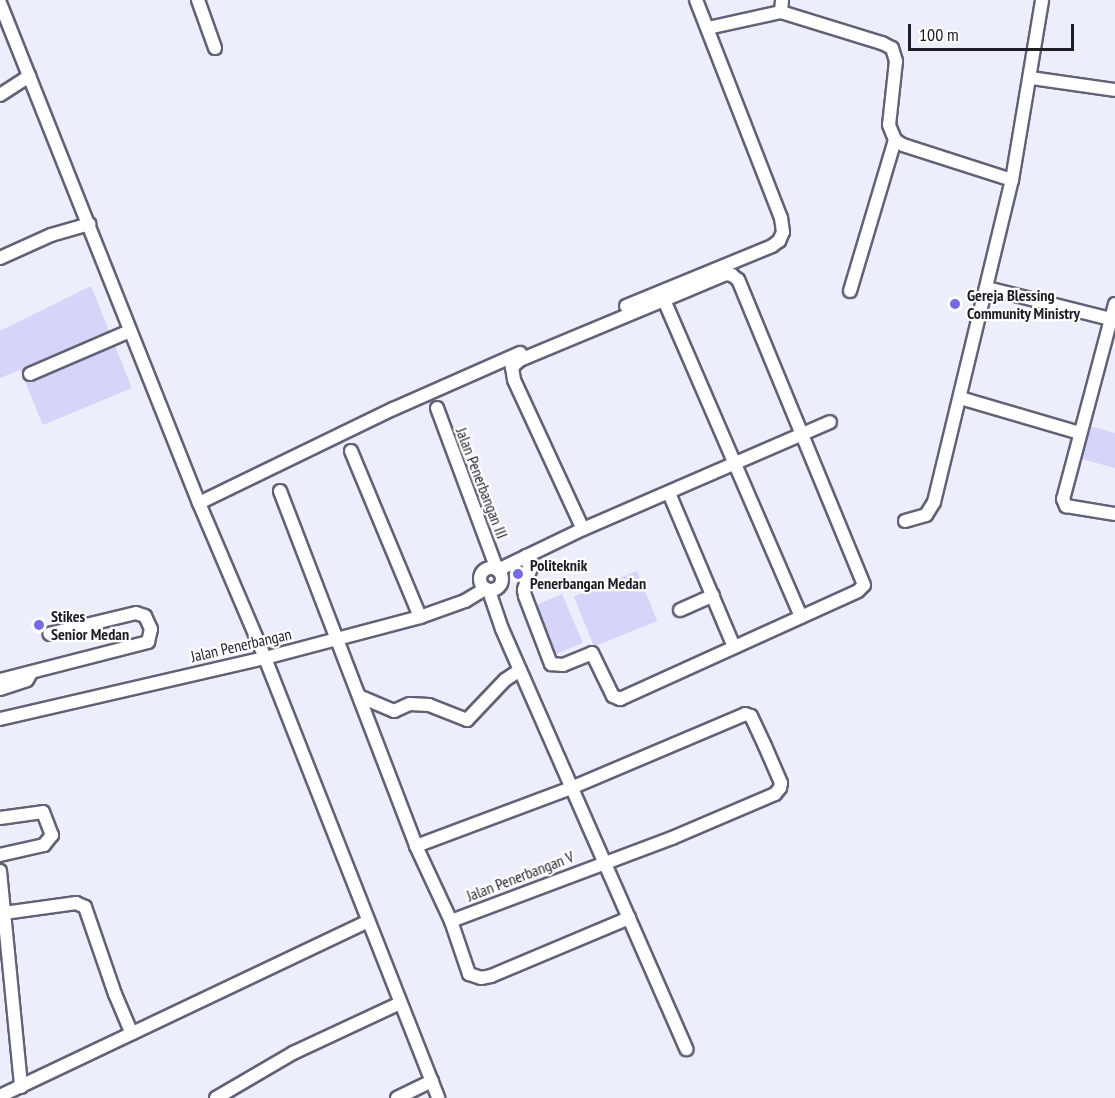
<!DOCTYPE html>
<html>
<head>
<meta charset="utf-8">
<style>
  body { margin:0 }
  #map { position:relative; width:1115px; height:1098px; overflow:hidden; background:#edeefc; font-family:"PT Sans Narrow",sans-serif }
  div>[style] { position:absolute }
  .green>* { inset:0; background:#d4d5f8; transform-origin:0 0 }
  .roads { filter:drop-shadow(2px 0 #616276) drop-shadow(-2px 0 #616276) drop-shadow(0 2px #616276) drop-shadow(0 -2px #616276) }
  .minor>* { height:12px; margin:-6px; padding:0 6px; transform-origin:6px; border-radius:6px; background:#fff }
  .minor>.ring { margin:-6px; padding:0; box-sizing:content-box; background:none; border:12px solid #fff; border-radius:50% }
  .dots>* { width:16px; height:16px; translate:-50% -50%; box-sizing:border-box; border:3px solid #fff; border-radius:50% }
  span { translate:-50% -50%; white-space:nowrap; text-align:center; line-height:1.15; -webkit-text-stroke:4.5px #fff; paint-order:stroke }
  .poi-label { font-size:16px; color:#1d1d25; font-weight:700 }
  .left { translate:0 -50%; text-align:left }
  .street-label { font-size:16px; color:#1d1d25 }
  .scale { position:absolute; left:908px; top:24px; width:166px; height:27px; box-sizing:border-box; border:3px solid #1d1d25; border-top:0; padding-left:8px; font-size:18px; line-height:21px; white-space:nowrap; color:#1d1d25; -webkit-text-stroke:4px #fff; paint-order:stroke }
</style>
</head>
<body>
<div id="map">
  <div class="green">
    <div style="clip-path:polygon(91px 286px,132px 388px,43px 425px,20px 370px,0 378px,0 331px)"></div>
    <div style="clip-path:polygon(1083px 424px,1115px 433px,1115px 468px,1074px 457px)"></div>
    <div style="left:637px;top:571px;width:54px;height:68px;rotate:68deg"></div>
    <div style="left:562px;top:594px;width:53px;height:31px;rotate:67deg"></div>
  </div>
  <div class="roads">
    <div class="minor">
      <div style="left:198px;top:0;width:51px;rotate:70.5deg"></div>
      <div style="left:0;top:3px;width:538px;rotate:68.3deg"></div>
      <div style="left:199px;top:503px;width:168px;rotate:66.9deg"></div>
      <div style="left:265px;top:658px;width:473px;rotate:68.5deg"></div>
      <div style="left:781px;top:12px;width:12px;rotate:-85deg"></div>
      <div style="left:708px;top:28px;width:75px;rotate:-12.4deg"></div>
      <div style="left:781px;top:12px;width:106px;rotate:17.1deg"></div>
      <div style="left:882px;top:43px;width:11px;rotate:27deg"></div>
      <div style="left:892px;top:48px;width:14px;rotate:73deg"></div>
      <div style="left:896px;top:61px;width:64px;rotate:96.2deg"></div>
      <div style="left:889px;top:125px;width:16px;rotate:68deg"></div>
      <div style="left:895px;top:140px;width:9px;rotate:32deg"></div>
      <div style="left:903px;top:145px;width:114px;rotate:17.8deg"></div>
      <div style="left:1031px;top:78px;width:85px;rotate:8.1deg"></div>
      <div style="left:0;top:95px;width:35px;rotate:-33deg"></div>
      <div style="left:0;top:258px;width:56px;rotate:-24.3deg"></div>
      <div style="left:51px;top:235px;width:40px;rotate:-16deg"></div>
      <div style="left:987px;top:288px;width:127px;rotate:14.1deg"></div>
      <div style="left:850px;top:291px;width:158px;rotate:-73.4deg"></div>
      <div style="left:664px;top:300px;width:345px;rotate:66.6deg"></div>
      <div style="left:1115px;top:304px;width:202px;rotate:104.9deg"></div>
      <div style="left:1063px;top:499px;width:8px;rotate:67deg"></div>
      <div style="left:1066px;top:506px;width:50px;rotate:9.3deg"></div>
      <div style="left:626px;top:306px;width:158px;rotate:-22.3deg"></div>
      <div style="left:772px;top:246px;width:9px;rotate:-36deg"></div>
      <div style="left:779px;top:241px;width:10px;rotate:-66deg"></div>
      <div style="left:783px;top:232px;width:14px;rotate:-98deg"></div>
      <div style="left:781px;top:218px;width:234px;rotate:-111.3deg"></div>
      <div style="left:30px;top:374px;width:109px;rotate:-23.3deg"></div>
      <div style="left:960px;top:398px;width:125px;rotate:16.3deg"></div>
      <div style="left:437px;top:408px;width:172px;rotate:69.6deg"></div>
      <div style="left:351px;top:451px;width:180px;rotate:67.4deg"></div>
      <div style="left:280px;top:491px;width:380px;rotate:69deg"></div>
      <div style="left:416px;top:846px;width:83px;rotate:65deg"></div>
      <div style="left:451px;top:921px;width:56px;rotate:71.2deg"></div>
      <div style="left:469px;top:974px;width:13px;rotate:18deg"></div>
      <div style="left:481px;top:978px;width:10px;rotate:-11deg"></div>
      <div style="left:491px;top:976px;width:150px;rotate:-22.8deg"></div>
      <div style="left:669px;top:493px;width:167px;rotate:67.1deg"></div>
      <div style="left:199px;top:503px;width:216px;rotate:-25.9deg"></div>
      <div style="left:393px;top:409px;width:139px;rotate:-23.8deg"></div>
      <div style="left:905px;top:521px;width:22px;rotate:-16deg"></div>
      <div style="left:926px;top:515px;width:15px;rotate:-58deg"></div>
      <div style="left:934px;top:502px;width:331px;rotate:-76.4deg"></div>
      <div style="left:1012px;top:180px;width:182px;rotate:-80.5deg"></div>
      <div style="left:526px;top:556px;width:15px;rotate:74deg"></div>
      <div style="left:530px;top:570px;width:21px;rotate:107deg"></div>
      <div style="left:524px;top:590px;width:6px;rotate:81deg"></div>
      <div style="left:525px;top:596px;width:73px;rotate:69.1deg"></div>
      <div style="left:551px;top:664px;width:12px;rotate:5deg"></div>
      <div style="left:563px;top:665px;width:31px;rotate:-22deg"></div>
      <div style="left:592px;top:653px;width:48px;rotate:64deg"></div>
      <div style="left:613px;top:696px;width:8px;rotate:23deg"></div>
      <div style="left:620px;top:699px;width:261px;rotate:-24.4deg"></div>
      <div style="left:858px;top:591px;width:8px;rotate:-45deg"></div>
      <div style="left:864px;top:585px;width:330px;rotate:-112.4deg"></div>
      <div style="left:738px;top:280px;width:8px;rotate:-140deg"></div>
      <div style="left:732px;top:275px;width:6px;rotate:-171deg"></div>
      <div style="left:726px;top:274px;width:67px;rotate:157.2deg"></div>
      <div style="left:664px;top:300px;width:156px;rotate:157.4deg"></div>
      <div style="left:520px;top:360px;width:11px;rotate:139deg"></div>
      <div style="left:512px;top:367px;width:13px;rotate:81deg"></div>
      <div style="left:514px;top:380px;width:164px;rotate:65.2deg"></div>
      <div class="ring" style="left:480px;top:568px;width:10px;height:10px"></div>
      <div style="left:498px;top:570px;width:94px;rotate:-25.8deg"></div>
      <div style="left:583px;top:529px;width:269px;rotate:-23.4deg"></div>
      <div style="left:489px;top:591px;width:40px;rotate:71.1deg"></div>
      <div style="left:502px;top:629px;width:459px;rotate:66.3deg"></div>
      <div style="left:680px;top:610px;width:36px;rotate:-24deg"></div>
      <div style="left:0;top:680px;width:153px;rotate:-14.4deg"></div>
      <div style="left:148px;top:642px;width:13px;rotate:-77deg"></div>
      <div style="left:151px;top:629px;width:14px;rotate:-115deg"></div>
      <div style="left:145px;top:616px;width:9px;rotate:-162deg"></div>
      <div style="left:136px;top:613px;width:89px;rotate:166.4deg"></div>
      <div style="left:0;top:689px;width:28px;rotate:-18deg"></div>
      <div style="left:27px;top:680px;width:8px;rotate:-60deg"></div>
      <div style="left:361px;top:697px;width:36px;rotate:23deg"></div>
      <div style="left:394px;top:711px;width:17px;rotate:-24deg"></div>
      <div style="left:410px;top:704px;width:19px;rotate:3deg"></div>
      <div style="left:429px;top:705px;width:41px;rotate:21.5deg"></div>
      <div style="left:467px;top:720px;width:55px;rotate:-46.5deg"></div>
      <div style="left:505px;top:680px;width:18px;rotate:-34deg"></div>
      <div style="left:0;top:719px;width:272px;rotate:-13deg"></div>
      <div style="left:265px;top:658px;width:160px;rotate:-14.8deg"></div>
      <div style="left:420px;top:617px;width:48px;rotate:-19.6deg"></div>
      <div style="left:465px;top:601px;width:23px;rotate:-31deg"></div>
      <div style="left:0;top:818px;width:43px;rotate:-7.9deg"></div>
      <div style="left:43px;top:812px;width:25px;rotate:69deg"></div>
      <div style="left:52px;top:835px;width:13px;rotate:129deg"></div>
      <div style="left:44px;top:845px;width:45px;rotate:167.2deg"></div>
      <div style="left:416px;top:846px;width:165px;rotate:-20.5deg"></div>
      <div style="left:571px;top:788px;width:189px;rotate:-23deg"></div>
      <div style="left:745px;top:714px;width:6px;rotate:18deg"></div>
      <div style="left:751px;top:716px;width:33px;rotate:65deg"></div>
      <div style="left:765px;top:746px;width:40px;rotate:66.6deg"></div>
      <div style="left:781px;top:783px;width:5px;rotate:101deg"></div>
      <div style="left:780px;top:788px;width:8px;rotate:130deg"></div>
      <div style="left:775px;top:794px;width:112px;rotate:156.9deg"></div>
      <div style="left:672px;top:838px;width:236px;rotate:159.4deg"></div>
      <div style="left:0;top:871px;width:217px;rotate:84.4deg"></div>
      <div style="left:4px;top:913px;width:73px;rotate:-7.9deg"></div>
      <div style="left:76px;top:903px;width:10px;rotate:24deg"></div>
      <div style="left:85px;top:907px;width:92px;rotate:71deg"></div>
      <div style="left:115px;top:994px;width:43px;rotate:67deg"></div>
      <div style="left:0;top:1096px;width:406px;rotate:-25.4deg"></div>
      <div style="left:216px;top:1098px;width:89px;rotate:-30.3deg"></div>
      <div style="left:293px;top:1053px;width:118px;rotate:-25deg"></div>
      <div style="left:397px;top:1098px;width:39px;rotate:-26deg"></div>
    </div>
  </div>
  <div class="dots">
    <div style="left:955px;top:304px;background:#776ae5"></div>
    <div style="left:518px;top:574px;background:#776ae5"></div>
    <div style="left:39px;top:625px;background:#776ae5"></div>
  </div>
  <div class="poi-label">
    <span class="left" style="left:967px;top:304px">Gereja Blessing<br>Community Ministry</span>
    <span class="left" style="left:530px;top:574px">Politeknik<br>Penerbangan Medan</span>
    <span class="left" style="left:51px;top:625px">Stikes<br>Senior Medan</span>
  </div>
  <div class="street-label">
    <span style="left:482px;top:483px;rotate:69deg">Jalan Penerbangan III</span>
    <span style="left:241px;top:645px;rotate:-13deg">Jalan Penerbangan</span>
    <span style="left:520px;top:876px;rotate:-21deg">Jalan Penerbangan V</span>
  </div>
  <div class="scale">100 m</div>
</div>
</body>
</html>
